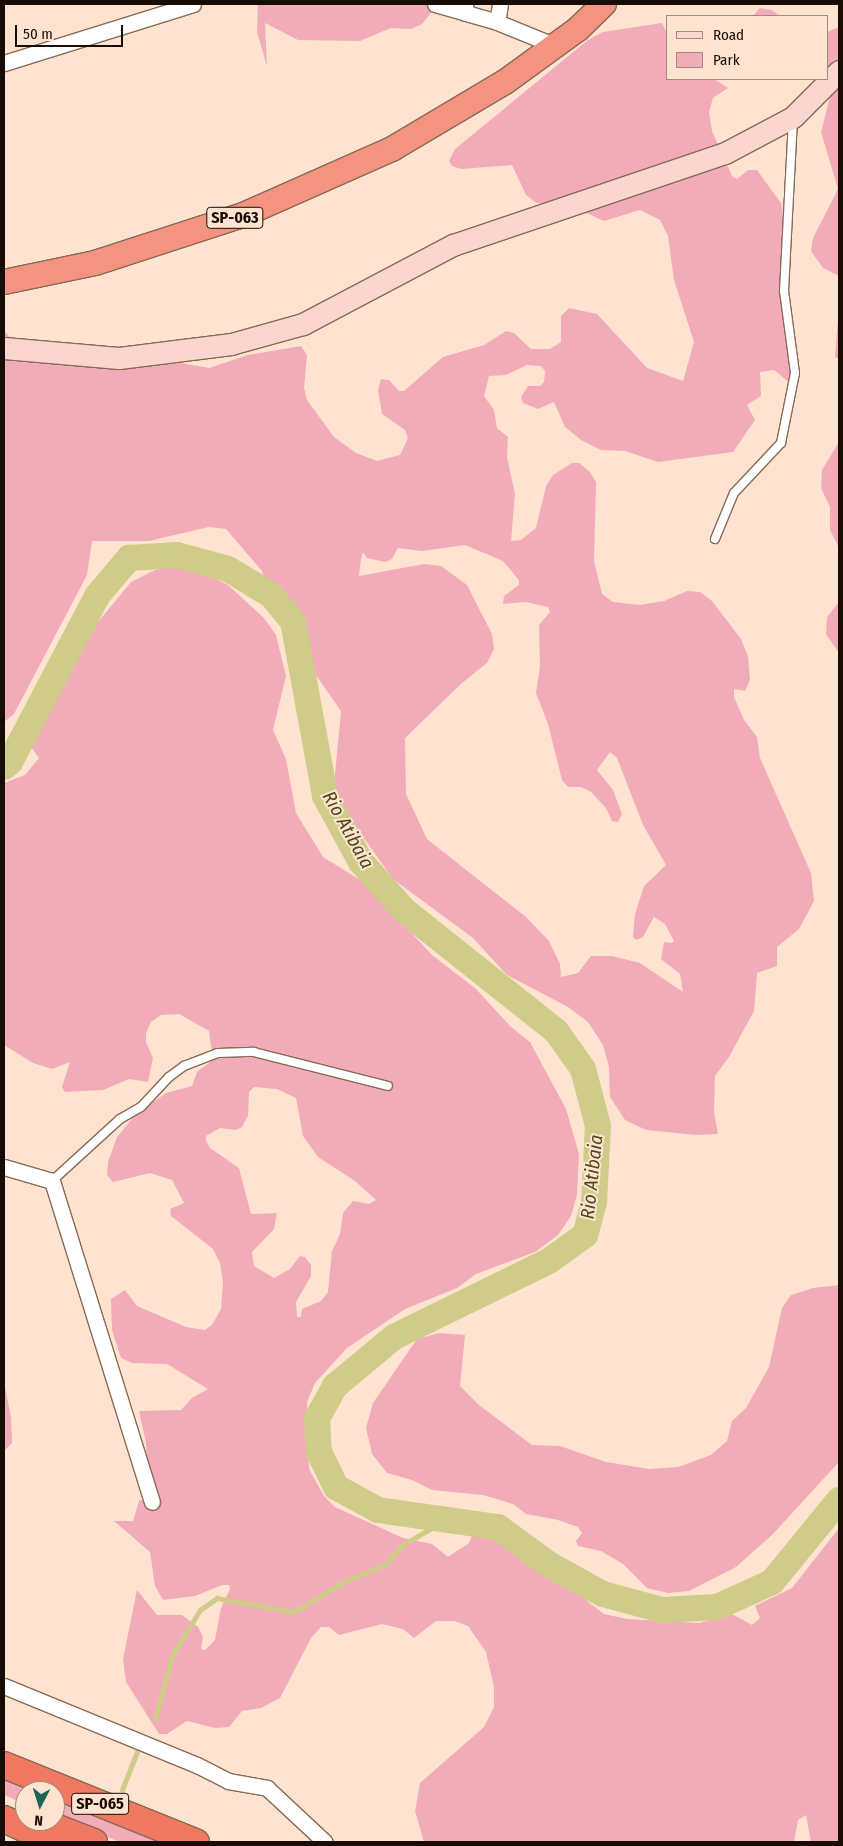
<!DOCTYPE html>
<html>
<head>
<meta charset="utf-8">
<style>
  body { margin:0 }
  #map { position:relative; width:843px; height:1846px; overflow:hidden; background:#fde3d0; font-family:"Fira Sans Condensed",sans-serif }
  div>[style] { position:absolute }
  .green>* { inset:0; background:#f2acb9 }
  .stream>* { height:4.5px; margin:-2.25px; padding:0 2.25px; transform-origin:2.25px; border-radius:2.25px; background:#cecc88 }
  .river>* { height:26px; margin:-13px; padding:0 13px; transform-origin:13px; border-radius:13px; background:#cecc88 }
  .roads { filter:drop-shadow(1px 0 #876a55) drop-shadow(-1px 0 #876a55) drop-shadow(0 1px #876a55) drop-shadow(0 -1px #876a55) }
  .service>* { height:8px; margin:-4px; padding:0 4px; transform-origin:4px; border-radius:4px; background:#fff }
  .minor>* { height:15px; margin:-7.5px; padding:0 7.5px; transform-origin:7.5px; border-radius:7.5px; background:#fff }
  .secondary>* { height:21px; margin:-10.5px; padding:0 10.5px; transform-origin:10.5px; border-radius:10.5px; background:#fbd6d0 }
  .trunk>* { height:24px; margin:-12px; padding:0 12px; transform-origin:12px; border-radius:12px; background:#f49380 }
  .motorway>* { height:26px; margin:-13px; padding:0 13px; transform-origin:13px; border-radius:13px; background:#f17861 }
  span { translate:-50% -50%; white-space:nowrap; text-align:center; line-height:1.15; -webkit-text-stroke:4px #fde3d0; paint-order:stroke }
  .shield-label span { padding:1px 4px; background:#fde3d0; border:1px solid; border-radius:4px; -webkit-text-stroke-width:0 }
  .shield-label { font-size:16px; color:#180d06; font-weight:700 }
  .water-label { font-size:19px; color:#4b4915; font-style:italic }
  .frame { position:absolute; inset:0; border:5px solid #180d06; pointer-events:none }
  .legend { position:absolute; left:666px; top:15px; width:162px; height:65px; box-sizing:border-box; background:#fde3d0; border:1px solid #a18d7f; margin:0; padding:6px 9px; list-style:none; font-size:15px; color:#180d06 }
  .legend li { display:flex; align-items:center; gap:10px; height:25px }
  .legend b { width:25px; border:1px solid #a18d7f }
  .north { position:absolute; left:15px; top:1781px; width:50px; height:50px; box-sizing:border-box; background:#fde3d0; border:1px solid #a18d7f; border-radius:50%; rotate:185deg; font-size:14px; font-weight:700; line-height:20px; text-align:center; color:#180d06 }
  .north::after { content:''; display:block; margin:auto; width:18px; height:22px; background:#1c6459; clip-path:polygon(50% 0,100% 100%,50% 72%,0 100%) }
  .scale { position:absolute; left:15px; top:25px; width:108px; height:22px; box-sizing:border-box; border:2px solid #180d06; border-top:0; padding-left:6px; font-size:15px; line-height:18px; white-space:nowrap; color:#180d06; -webkit-text-stroke:4px #fde3d0; paint-order:stroke }
</style>
</head>
<body>
<div id="map">
  <div class="green">
    <div style="clip-path:polygon(438px 4px,422px 24px,411px 29px,391px 28px,360px 41px,298px 40px,265px 23px,267px 66px,257px 32px,258px 4px)"></div>
    <div style="clip-path:polygon(760px 8px,772px 10px,780px 16px,753px 16px)"></div>
    <div style="clip-path:polygon(evenodd,662px 23px,667px 33px,667px 79px,714px 79px,728px 88px,713px 98px,709px 112px,712px 131px,732px 176px,737px 179px,748px 170px,757px 170px,781px 203px,786px 229px,791px 384px,774px 370px,760px 372px,761px 396px,747px 405px,755px 420px,733px 452px,658px 462px,625px 451px,601px 450px,581px 440px,565px 427px,554px 402px,538px 409px,523px 403px,521px 397px,528px 386px,540px 386px,544px 382px,545px 371px,541px 366px,527px 365px,506px 375px,489px 376px,484px 396px,494px 410px,497px 428px,508px 437px,507px 457px,515px 494px,511px 541px,521px 540px,536px 528px,546px 486px,553px 475px,572px 463px,579px 463px,590px 472px,596px 482px,594px 561px,602px 594px,613px 602px,640px 605px,664px 601px,687px 591px,700px 592px,712px 601px,741px 639px,748px 656px,750px 680px,745px 691px,734px 689px,734px 697px,744px 720px,757px 737px,760px 758px,811px 873px,814px 901px,799px 929px,777px 947px,777px 966px,757px 973px,754px 1011px,729px 1057px,715px 1076px,714px 1112px,718px 1134px,696px 1135px,646px 1130px,625px 1120px,610px 1097px,609px 1067px,603px 1045px,588px 1022px,568px 1007px,507px 975px,473px 938px,393px 879px,366px 841px,344px 818px,333px 796px,341px 711px,274px 615px,262px 571px,226px 529px,209px 527px,149px 541px,92px 541px,87px 575px,14px 714px,4px 722px,4px 330px,10px 338px,32px 352px,103px 368px,181px 363px,209px 368px,248px 355px,301px 346px,307px 355px,304px 388px,307px 400px,334px 437px,356px 453px,377px 461px,400px 455px,408px 438px,405px 430px,382px 414px,378px 390px,381px 379px,389px 380px,399px 391px,404px 391px,443px 357px,484px 345px,506px 331px,514px 333px,531px 349px,550px 349px,561px 342px,561px 316px,569px 308px,597px 314px,647px 368px,683px 381px,694px 342px,674px 280px,668px 236px,660px 220px,640px 210px,604px 221px,569px 205px,536px 203px,526px 195px,512px 165px,461px 169px,452px 166px,449px 161px,455px 149px,588px 40px,603px 32px,662px 23px,465px 545px,503px 561px,519px 580px,519px 585px,504px 596px,503px 604px,526px 602px,548px 607px,550px 612px,539px 625px,540px 666px,536px 693px,548px 724px,562px 780px,568px 787px,581px 787px,591px 792px,606px 808px,612px 821px,618px 822px,622px 814px,613px 790px,597px 770px,610px 752px,617px 758px,643px 825px,666px 865px,644px 886px,635px 914px,633px 937px,636px 940px,643px 937px,654px 917px,665px 924px,674px 941px,672px 943px,664px 942px,661px 959px,680px 974px,683px 992px,640px 963px,612px 956px,591px 956px,578px 973px,561px 977px,560px 964px,549px 941px,526px 917px,427px 839px,406px 794px,405px 738px,462px 683px,487px 663px,494px 649px,492px 634px,467px 585px,441px 566px,424px 564px,359px 576px,361px 559px,363px 552px,367px 558px,385px 562px,392px 559px,398px 548px,422px 551px,465px 545px)"></div>
    <div style="clip-path:polygon(839px 27px,839px 276px,823px 268px,811px 251px,813px 238px,838px 189px,821px 132px,830px 97px,815px 79px,827px 79px,827px 32px)"></div>
    <div style="clip-path:polygon(839px 306px,839px 359px,835px 357px)"></div>
    <div style="clip-path:polygon(839px 442px,839px 548px,830px 530px,830px 507px,821px 488px,822px 470px)"></div>
    <div style="clip-path:polygon(evenodd,178px 566px,205px 573px,228px 585px,264px 618px,276px 635px,286px 676px,273px 730px,286px 759px,296px 813px,323px 857px,365px 883px,432px 955px,476px 989px,511px 1027px,530px 1042px,566px 1109px,579px 1154px,577px 1195px,571px 1216px,558px 1235px,535px 1252px,476px 1274px,457px 1288px,405px 1309px,347px 1348px,315px 1383px,307px 1402px,309px 1469px,324px 1496px,335px 1507px,403px 1538px,432px 1544px,448px 1557px,469px 1543px,473px 1533px,491px 1535px,511px 1544px,569px 1586px,591px 1595px,587px 1601px,604px 1614px,627px 1619px,699px 1623px,732px 1614px,752px 1625px,760px 1618px,755px 1606px,792px 1588px,839px 1528px,839px 1842px,811px 1842px,806px 1815px,798px 1820px,794px 1842px,424px 1842px,415px 1811px,420px 1783px,484px 1727px,494px 1707px,494px 1687px,486px 1652px,468px 1626px,454px 1621px,436px 1621px,414px 1638px,403px 1629px,382px 1624px,339px 1635px,329px 1627px,321px 1627px,311px 1638px,280px 1698px,261px 1708px,242px 1711px,229px 1727px,215px 1728px,187px 1721px,167px 1734px,159px 1734px,126px 1682px,123px 1659px,137px 1590px,157px 1615px,182px 1615px,198px 1627px,203px 1637px,201px 1649px,205px 1650px,215px 1640px,221px 1608px,230px 1589px,229px 1585px,222px 1585px,195px 1596px,163px 1600px,155px 1586px,150px 1552px,114px 1521px,133px 1521px,139px 1501px,148px 1497px,146px 1443px,139px 1411px,181px 1410px,192px 1398px,208px 1389px,167px 1364px,132px 1363px,121px 1358px,112px 1330px,111px 1299px,125px 1290px,137px 1306px,186px 1327px,205px 1330px,212px 1325px,221px 1309px,223px 1282px,220px 1263px,213px 1249px,171px 1216px,170px 1209px,184px 1203px,172px 1180px,150px 1173px,113px 1182px,107px 1175px,108px 1162px,117px 1137px,136px 1114px,166px 1093px,192px 1086px,197px 1072px,213px 1060px,209px 1031px,179px 1014px,161px 1015px,151px 1022px,146px 1033px,146px 1042px,153px 1058px,148px 1082px,129px 1079px,103px 1090px,65px 1092px,62px 1087px,70px 1062px,52px 1069px,33px 1063px,4px 1045px,4px 783px,25px 775px,39px 758px,29px 744px,33px 728px,75px 650px,131px 582px,155px 570px,178px 566px,254px 1087px,277px 1089px,296px 1098px,303px 1136px,318px 1157px,355px 1181px,376px 1200px,369px 1204px,353px 1201px,343px 1213px,340px 1234px,332px 1251px,328px 1292px,321px 1301px,302px 1309px,301px 1317px,297px 1317px,296px 1302px,311px 1276px,311px 1265px,305px 1257px,300px 1256px,290px 1269px,274px 1278px,254px 1266px,252px 1252px,274px 1229px,277px 1213px,251px 1214px,239px 1168px,210px 1148px,206px 1141px,206px 1136px,220px 1128px,236px 1130px,242px 1127px,248px 1116px,249px 1092px,254px 1087px)"></div>
    <div style="clip-path:polygon(839px 602px,839px 653px,826px 634px,827px 617px)"></div>
    <div style="clip-path:polygon(839px 1285px,839px 1462px,772px 1535px,736px 1567px,689px 1591px,668px 1593px,647px 1588px,623px 1564px,601px 1551px,578px 1546px,576px 1541px,582px 1533px,578px 1527px,558px 1520px,526px 1514px,513px 1504px,483px 1495px,432px 1490px,412px 1480px,387px 1473px,372px 1454px,366px 1428px,373px 1403px,417px 1339px,439px 1333px,465px 1335px,460px 1386px,479px 1405px,532px 1445px,560px 1446px,606px 1462px,649px 1469px,678px 1467px,711px 1455px,727px 1441px,732px 1421px,746px 1408px,769px 1367px,782px 1308px,791px 1295px,813px 1288px)"></div>
    <div style="clip-path:polygon(4px 1382px,11px 1417px,12px 1443px,4px 1451px)"></div>
    <div style="clip-path:polygon(4px 1775px,42px 1791px,25px 1791px,25px 1804px,4px 1795px)"></div>
    <div style="clip-path:polygon(55px 1796px,169px 1842px,120px 1842px,77px 1825px,55px 1816px)"></div>
  </div>
  <div class="stream">
    <div style="left:155px;top:1719px;width:65px;rotate:-74.9deg"></div>
    <div style="left:172px;top:1656px;width:54px;rotate:-58.7deg"></div>
    <div style="left:200px;top:1610px;width:21px;rotate:-35deg"></div>
    <div style="left:217px;top:1598px;width:78px;rotate:10.3deg"></div>
    <div style="left:294px;top:1612px;width:56px;rotate:-31.1deg"></div>
    <div style="left:342px;top:1583px;width:48px;rotate:-23.4deg"></div>
    <div style="left:386px;top:1564px;width:27px;rotate:-48deg"></div>
    <div style="left:404px;top:1544px;width:52px;rotate:-30deg"></div>
    <div style="left:122px;top:1790px;width:41px;rotate:-68.5deg"></div>
  </div>
  <div class="river">
    <div style="left:4px;top:767px;width:8px;rotate:-40deg"></div>
    <div style="left:10px;top:762px;width:187px;rotate:-62.3deg"></div>
    <div style="left:97px;top:596px;width:50px;rotate:-49.9deg"></div>
    <div style="left:129px;top:558px;width:48px;rotate:-3.6deg"></div>
    <div style="left:177px;top:555px;width:53px;rotate:15.4deg"></div>
    <div style="left:228px;top:569px;width:50px;rotate:31.2deg"></div>
    <div style="left:271px;top:595px;width:34px;rotate:50deg"></div>
    <div style="left:293px;top:621px;width:178px;rotate:79.6deg"></div>
    <div style="left:325px;top:796px;width:75px;rotate:61.4deg"></div>
    <div style="left:361px;top:862px;width:66px;rotate:48.1deg"></div>
    <div style="left:405px;top:911px;width:193px;rotate:38.5deg"></div>
    <div style="left:556px;top:1031px;width:47px;rotate:54.6deg"></div>
    <div style="left:583px;top:1069px;width:59px;rotate:75.3deg"></div>
    <div style="left:598px;top:1126px;width:76px;rotate:93deg"></div>
    <div style="left:594px;top:1202px;width:34px;rotate:105deg"></div>
    <div style="left:585px;top:1235px;width:44px;rotate:144.2deg"></div>
    <div style="left:549px;top:1261px;width:173px;rotate:153.9deg"></div>
    <div style="left:394px;top:1337px;width:77px;rotate:140.3deg"></div>
    <div style="left:335px;top:1386px;width:38px;rotate:119deg"></div>
    <div style="left:317px;top:1419px;width:33px;rotate:87deg"></div>
    <div style="left:319px;top:1452px;width:39px;rotate:64deg"></div>
    <div style="left:336px;top:1487px;width:48px;rotate:28.7deg"></div>
    <div style="left:378px;top:1510px;width:121px;rotate:8.1deg"></div>
    <div style="left:498px;top:1527px;width:64px;rotate:36.2deg"></div>
    <div style="left:550px;top:1565px;width:60px;rotate:28.7deg"></div>
    <div style="left:603px;top:1594px;width:61px;rotate:15.2deg"></div>
    <div style="left:662px;top:1610px;width:55px;rotate:-3.1deg"></div>
    <div style="left:717px;top:1607px;width:60px;rotate:-24.4deg"></div>
    <div style="left:772px;top:1582px;width:106px;rotate:-50.7deg"></div>
  </div>
  <div class="roads">
    <div class="service">
      <div style="left:715px;top:539px;width:50px;rotate:-67.6deg"></div>
      <div style="left:734px;top:493px;width:69px;rotate:-46.8deg"></div>
      <div style="left:781px;top:443px;width:71px;rotate:-78.7deg"></div>
      <div style="left:795px;top:373px;width:83px;rotate:-97.6deg"></div>
      <div style="left:784px;top:291px;width:172px;rotate:-87deg"></div>
      <div style="left:52px;top:1181px;width:92px;rotate:-42.4deg"></div>
      <div style="left:120px;top:1119px;width:24px;rotate:-30deg"></div>
      <div style="left:141px;top:1107px;width:41px;rotate:-47deg"></div>
      <div style="left:169px;top:1077px;width:19px;rotate:-36deg"></div>
      <div style="left:184px;top:1066px;width:36px;rotate:-21deg"></div>
      <div style="left:218px;top:1053px;width:36px;rotate:-2deg"></div>
      <div style="left:254px;top:1052px;width:138px;rotate:14.2deg"></div>
    </div>
    <div class="minor">
      <div style="left:435px;top:4px;width:32px;rotate:16deg"></div>
      <div style="left:465px;top:4px;width:9px;rotate:84deg"></div>
      <div style="left:466px;top:13px;width:32px;rotate:16deg"></div>
      <div style="left:500px;top:4px;width:18px;rotate:99deg"></div>
      <div style="left:497px;top:22px;width:64px;rotate:22.1deg"></div>
      <div style="left:4px;top:63px;width:198px;rotate:-17.3deg"></div>
      <div style="left:4px;top:1167px;width:50px;rotate:16.3deg"></div>
      <div style="left:52px;top:1181px;width:336px;rotate:72.7deg"></div>
      <div style="left:4px;top:1686px;width:209px;rotate:22.3deg"></div>
      <div style="left:197px;top:1765px;width:35px;rotate:27deg"></div>
      <div style="left:228px;top:1781px;width:40px;rotate:10deg"></div>
      <div style="left:267px;top:1788px;width:79px;rotate:43deg"></div>
    </div>
    <div class="secondary">
      <div style="left:4px;top:348px;width:115px;rotate:5deg"></div>
      <div style="left:119px;top:358px;width:113px;rotate:-7.1deg"></div>
      <div style="left:231px;top:344px;width:75px;rotate:-15.5deg"></div>
      <div style="left:303px;top:324px;width:170px;rotate:-27.8deg"></div>
      <div style="left:453px;top:245px;width:287px;rotate:-18.7deg"></div>
      <div style="left:725px;top:153px;width:77px;rotate:-27.9deg"></div>
      <div style="left:793px;top:117px;width:65px;rotate:-45deg"></div>
    </div>
    <div class="trunk">
      <div style="left:4px;top:282px;width:93px;rotate:-11.8deg"></div>
      <div style="left:95px;top:263px;width:156px;rotate:-18deg"></div>
      <div style="left:243px;top:215px;width:163px;rotate:-23.9deg"></div>
      <div style="left:392px;top:149px;width:131px;rotate:-30.7deg"></div>
      <div style="left:505px;top:82px;width:90px;rotate:-36deg"></div>
      <div style="left:578px;top:29px;width:36px;rotate:-44deg"></div>
    </div>
    <div class="motorway">
      <div style="left:4px;top:1765px;width:207px;rotate:21.9deg"></div>
      <div style="left:4px;top:1819px;width:54px;rotate:25.1deg"></div>
      <div style="left:40px;top:1821px;width:58px;rotate:21.3deg"></div>
    </div>
  </div>
  <div class="shield-label">
    <span style="left:235px;top:218px">SP-063</span>
    <span style="left:100px;top:1804px">SP-065</span>
  </div>
  <div class="water-label">
    <span style="left:348px;top:830px;rotate:61deg">Rio Atibaia</span>
    <span style="left:592px;top:1177px;rotate:-84deg">Rio Atibaia</span>
  </div>
  <div class="frame"></div>
  <ul class="legend">
  <li><b style="height:6px;background:#fbd6d0"></b>Road</li>
  <li><b style="height:14px;background:#f2acb9"></b>Park</li>
  </ul>
  <div class="north">N</div>
  <div class="scale">50 m</div>
</div>
</body>
</html>
